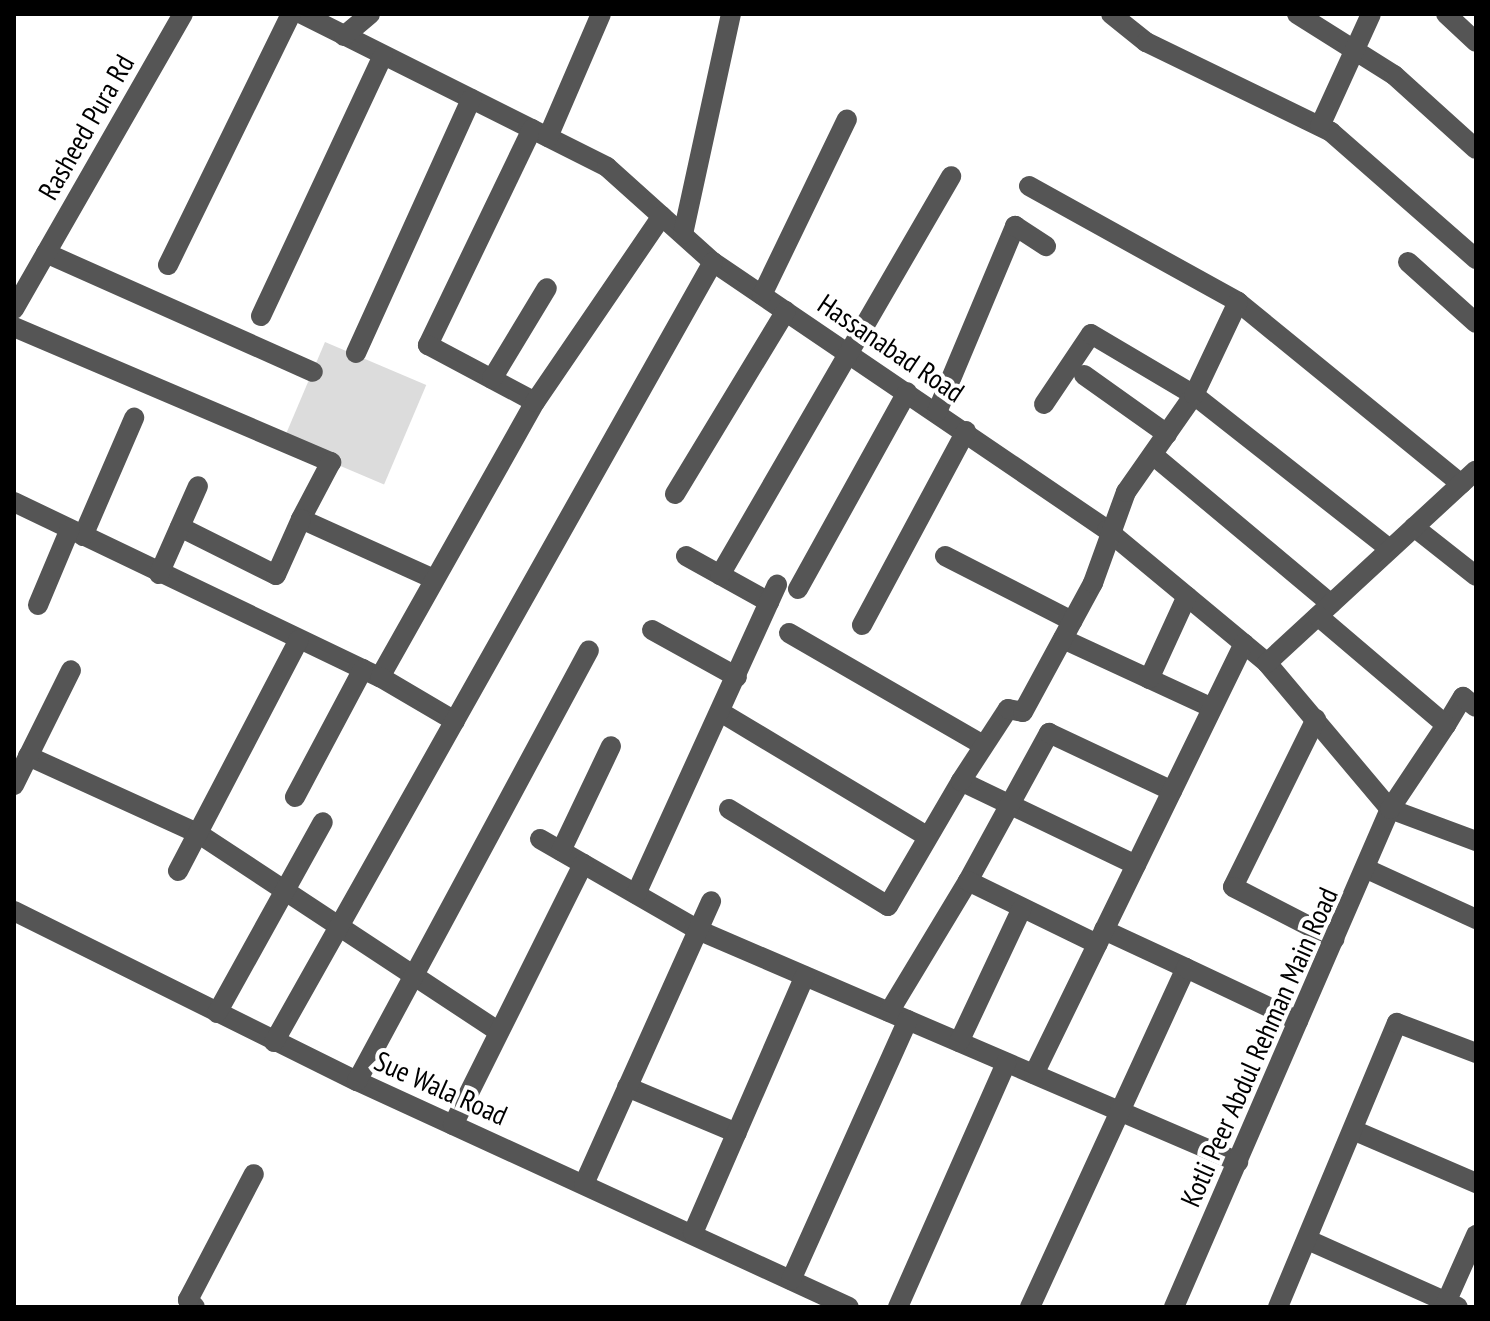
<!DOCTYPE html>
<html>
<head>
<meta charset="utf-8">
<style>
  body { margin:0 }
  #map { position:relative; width:1490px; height:1321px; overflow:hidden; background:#fff; font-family:"PT Sans Narrow",sans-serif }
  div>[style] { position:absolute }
  .green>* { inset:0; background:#dcdcdc; transform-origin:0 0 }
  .minor>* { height:20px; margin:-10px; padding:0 10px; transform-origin:10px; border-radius:10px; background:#555 }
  span { translate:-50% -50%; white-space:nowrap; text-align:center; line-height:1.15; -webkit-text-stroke:8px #fff; paint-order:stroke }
  .street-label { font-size:28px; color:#000 }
  .frame { position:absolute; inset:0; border:16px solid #000; pointer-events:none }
</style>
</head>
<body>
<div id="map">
  <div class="green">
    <div style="left:325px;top:342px;width:110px;height:108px;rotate:23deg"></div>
  </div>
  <div class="minor">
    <div style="left:302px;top:14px;width:341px;rotate:26.6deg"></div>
    <div style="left:607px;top:167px;width:142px;rotate:41.9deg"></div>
    <div style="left:713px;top:262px;width:477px;rotate:34.2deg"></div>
    <div style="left:1107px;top:530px;width:208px;rotate:39.7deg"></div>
    <div style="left:1267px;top:663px;width:191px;rotate:49.9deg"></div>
    <div style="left:1111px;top:14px;width:45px;rotate:38.7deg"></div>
    <div style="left:1146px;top:42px;width:206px;rotate:25.9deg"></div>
    <div style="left:1331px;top:132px;width:193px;rotate:41.2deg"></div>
    <div style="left:1297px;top:14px;width:115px;rotate:32.2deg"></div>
    <div style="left:1394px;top:75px;width:110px;rotate:42.1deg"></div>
    <div style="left:1446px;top:14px;width:41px;rotate:43deg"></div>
    <div style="left:344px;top:36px;width:34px;rotate:-40deg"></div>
    <div style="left:1320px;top:126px;width:123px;rotate:-65.5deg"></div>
    <div style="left:532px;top:129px;width:240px;rotate:115.7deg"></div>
    <div style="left:428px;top:345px;width:121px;rotate:28deg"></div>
    <div style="left:548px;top:137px;width:134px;rotate:-66.7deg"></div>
    <div style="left:1029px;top:186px;width:239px;rotate:29deg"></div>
    <div style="left:1238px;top:302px;width:288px;rotate:39.2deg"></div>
    <div style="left:683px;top:234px;width:225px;rotate:-77.7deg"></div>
    <div style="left:46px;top:253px;width:292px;rotate:24deg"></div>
    <div style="left:1408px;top:262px;width:91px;rotate:41.9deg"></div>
    <div style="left:168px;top:265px;width:280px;rotate:-63.9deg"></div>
    <div style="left:762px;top:295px;width:195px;rotate:-64.2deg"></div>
    <div style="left:14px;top:309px;width:340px;rotate:-60.2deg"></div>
    <div style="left:261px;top:316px;width:287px;rotate:-64.9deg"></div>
    <div style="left:14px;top:327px;width:345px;rotate:23.1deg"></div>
    <div style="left:331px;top:462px;width:64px;rotate:117.8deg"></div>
    <div style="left:301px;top:519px;width:146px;rotate:24.3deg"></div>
    <div style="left:356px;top:353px;width:279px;rotate:-65.6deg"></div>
    <div style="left:1084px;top:375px;width:102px;rotate:35.4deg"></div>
    <div style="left:492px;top:379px;width:106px;rotate:-58.9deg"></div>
    <div style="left:1044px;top:404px;width:84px;rotate:-56.1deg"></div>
    <div style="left:1091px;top:334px;width:120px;rotate:30.6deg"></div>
    <div style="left:1194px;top:395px;width:249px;rotate:38.2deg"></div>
    <div style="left:937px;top:412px;width:202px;rotate:-67.2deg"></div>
    <div style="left:1015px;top:226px;width:37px;rotate:33deg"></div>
    <div style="left:1153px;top:455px;width:232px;rotate:39.9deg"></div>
    <div style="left:675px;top:494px;width:214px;rotate:-58.8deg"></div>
    <div style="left:14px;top:502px;width:406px;rotate:25.6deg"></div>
    <div style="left:380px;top:677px;width:316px;rotate:-60.6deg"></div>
    <div style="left:535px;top:402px;width:225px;rotate:-55.7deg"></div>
    <div style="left:180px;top:527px;width:107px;rotate:26.6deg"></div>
    <div style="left:276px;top:575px;width:61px;rotate:-65.9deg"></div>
    <div style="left:1414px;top:527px;width:79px;rotate:38.3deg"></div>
    <div style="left:83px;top:536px;width:129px;rotate:-66.6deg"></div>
    <div style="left:686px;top:556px;width:95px;rotate:29deg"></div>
    <div style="left:945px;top:556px;width:143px;rotate:27.1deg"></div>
    <div style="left:159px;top:574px;width:96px;rotate:-66.1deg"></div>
    <div style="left:720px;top:575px;width:461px;rotate:-59.9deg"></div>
    <div style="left:798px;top:589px;width:225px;rotate:-61deg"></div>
    <div style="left:38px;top:605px;width:82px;rotate:-67.2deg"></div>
    <div style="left:862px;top:625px;width:220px;rotate:-61.8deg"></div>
    <div style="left:652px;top:630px;width:97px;rotate:28.9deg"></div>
    <div style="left:789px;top:633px;width:224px;rotate:30deg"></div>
    <div style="left:1063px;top:639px;width:164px;rotate:24.8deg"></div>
    <div style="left:1267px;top:663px;width:284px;rotate:-42.7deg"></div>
    <div style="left:380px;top:677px;width:87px;rotate:30.4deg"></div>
    <div style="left:1149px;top:679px;width:91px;rotate:-65.4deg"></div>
    <div style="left:722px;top:713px;width:240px;rotate:31deg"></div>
    <div style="left:1316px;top:719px;width:187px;rotate:116.3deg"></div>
    <div style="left:1233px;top:887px;width:114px;rotate:27.2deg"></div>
    <div style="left:1446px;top:725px;width:33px;rotate:-59deg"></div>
    <div style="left:1463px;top:697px;width:16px;rotate:38deg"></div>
    <div style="left:28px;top:756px;width:188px;rotate:24.5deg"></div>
    <div style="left:199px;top:834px;width:359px;rotate:33.4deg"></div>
    <div style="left:14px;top:785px;width:128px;rotate:-63.6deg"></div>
    <div style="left:295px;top:797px;width:145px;rotate:-62deg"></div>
    <div style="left:729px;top:809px;width:186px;rotate:31.4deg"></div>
    <div style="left:888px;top:906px;width:145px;rotate:-59.7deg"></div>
    <div style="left:1390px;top:809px;width:92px;rotate:20.4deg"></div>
    <div style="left:540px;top:839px;width:182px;rotate:29.9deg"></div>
    <div style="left:698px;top:930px;width:588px;rotate:23.25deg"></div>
    <div style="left:561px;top:851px;width:116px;rotate:-64.5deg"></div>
    <div style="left:1136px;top:865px;width:194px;rotate:-154.4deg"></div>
    <div style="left:961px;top:781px;width:86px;rotate:-56.9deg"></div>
    <div style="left:1008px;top:709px;width:15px;rotate:11deg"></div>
    <div style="left:1023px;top:712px;width:147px;rotate:-61.5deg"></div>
    <div style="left:1093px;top:583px;width:97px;rotate:-70.1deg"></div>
    <div style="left:1126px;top:492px;width:118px;rotate:-55deg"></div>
    <div style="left:1194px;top:395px;width:103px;rotate:-64.7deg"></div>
    <div style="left:1369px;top:870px;width:118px;rotate:24.6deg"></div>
    <div style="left:178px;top:871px;width:261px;rotate:-62.4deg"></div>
    <div style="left:968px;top:881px;width:169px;rotate:-61.3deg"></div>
    <div style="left:1049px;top:733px;width:136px;rotate:25.2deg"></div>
    <div style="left:636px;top:894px;width:340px;rotate:-65.5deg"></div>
    <div style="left:14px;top:911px;width:383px;rotate:26.4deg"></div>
    <div style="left:357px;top:1081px;width:541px;rotate:24.67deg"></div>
    <div style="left:1104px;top:930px;width:90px;rotate:24.9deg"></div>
    <div style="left:889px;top:1012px;width:153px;rotate:-58.9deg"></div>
    <div style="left:968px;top:881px;width:144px;rotate:26deg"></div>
    <div style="left:217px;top:1013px;width:218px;rotate:-61deg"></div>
    <div style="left:274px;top:1042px;width:895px;rotate:-60.63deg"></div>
    <div style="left:959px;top:1042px;width:148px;rotate:-64.8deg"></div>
    <div style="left:1034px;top:1074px;width:479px;rotate:-64deg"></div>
    <div style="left:357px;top:1081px;width:489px;rotate:-61.7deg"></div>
    <div style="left:627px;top:1087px;width:119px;rotate:22.7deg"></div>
    <div style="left:453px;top:1125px;width:292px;rotate:-63.5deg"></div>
    <div style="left:1353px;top:1130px;width:134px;rotate:23.3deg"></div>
    <div style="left:584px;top:1184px;width:310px;rotate:-65.8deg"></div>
    <div style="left:693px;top:1233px;width:280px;rotate:-66.5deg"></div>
    <div style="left:1308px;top:1240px;width:164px;rotate:24.1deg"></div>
    <div style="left:791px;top:1280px;width:285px;rotate:-65.8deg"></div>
    <div style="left:195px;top:1307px;width:10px;rotate:-135deg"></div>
    <div style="left:188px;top:1300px;width:142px;rotate:-62.4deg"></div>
    <div style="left:898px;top:1307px;width:267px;rotate:-66.1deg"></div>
    <div style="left:1030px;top:1307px;width:373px;rotate:-65.3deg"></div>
    <div style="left:1186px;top:968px;width:124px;rotate:25.3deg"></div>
    <div style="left:1174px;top:1307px;width:543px;rotate:-66.55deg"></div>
    <div style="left:1390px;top:809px;width:101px;rotate:-56.3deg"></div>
    <div style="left:1446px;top:725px;width:168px;rotate:-139.6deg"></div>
    <div style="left:1278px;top:1307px;width:308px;rotate:-67.3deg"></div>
    <div style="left:1397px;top:1023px;width:85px;rotate:20.8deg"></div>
    <div style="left:1444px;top:1307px;width:79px;rotate:-66deg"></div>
  </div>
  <div class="street-label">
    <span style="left:86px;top:127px;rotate:-60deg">Rasheed Pura Rd</span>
    <span style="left:891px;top:348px;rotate:34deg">Hassanabad Road</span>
    <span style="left:1259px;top:1047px;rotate:-66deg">Kotli Peer Abdul Rehman Main Road</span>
    <span style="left:441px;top:1088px;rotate:24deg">Sue Wala Road</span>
  </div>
  <div class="frame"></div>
</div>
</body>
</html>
